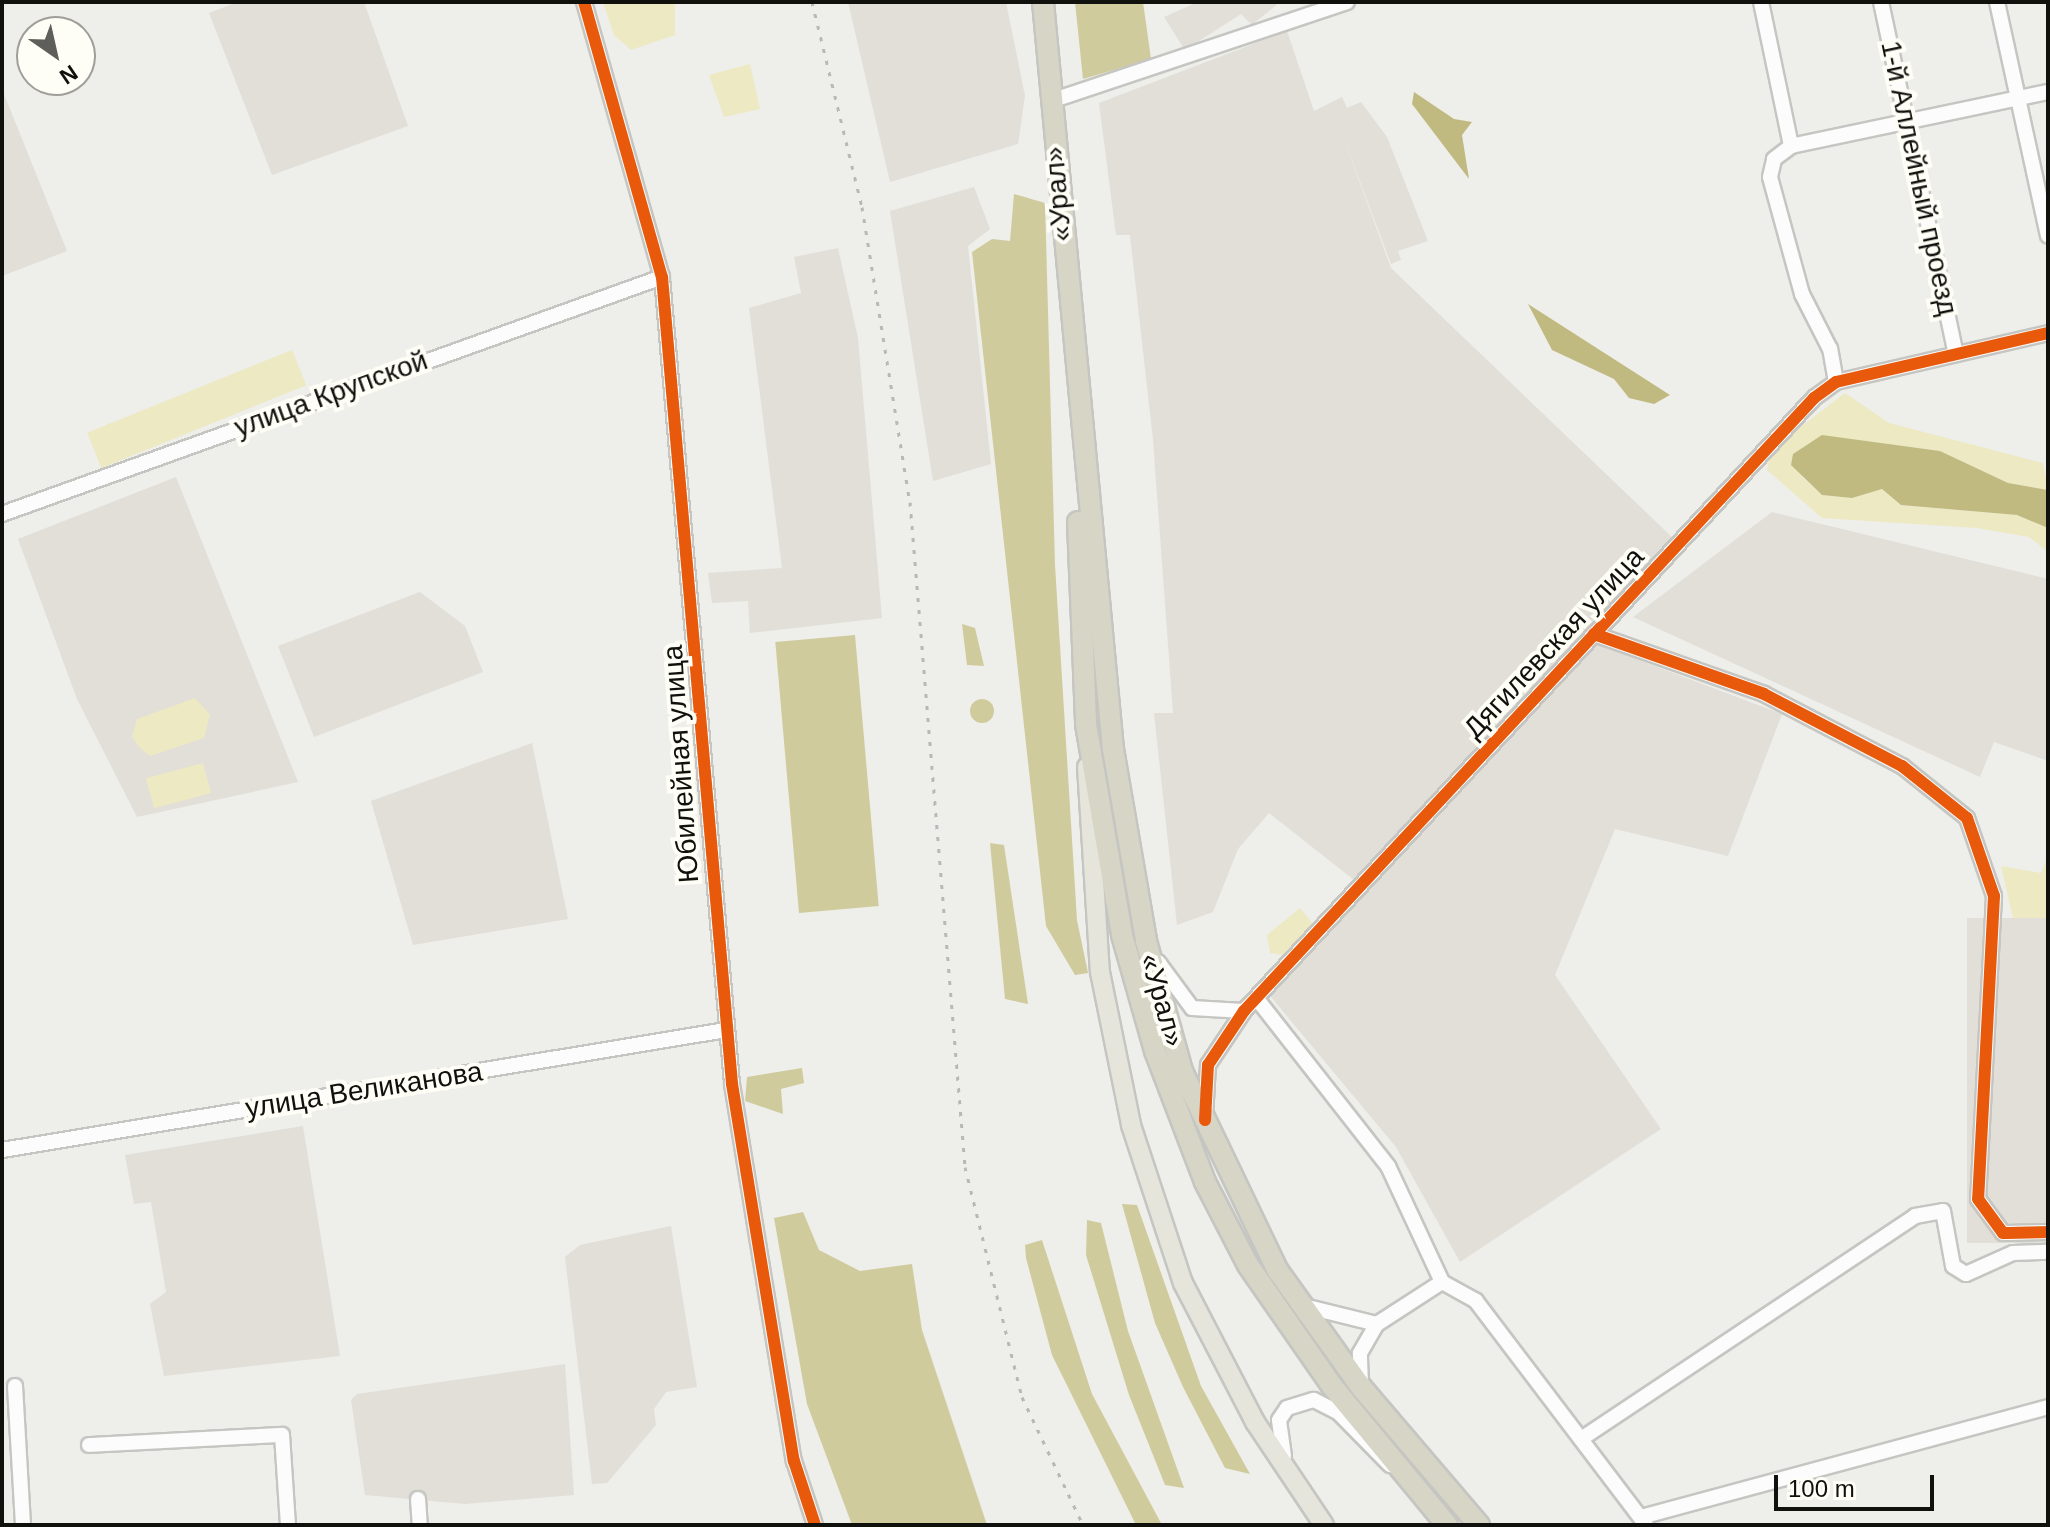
<!DOCTYPE html>
<html>
<head>
<meta charset="utf-8">
<style>
  body { margin:0 }
  #map { position:relative; width:2050px; height:1527px; overflow:hidden; background:#eeeeea; font-family:Helvetica,sans-serif }
  div>[style] { position:absolute }
  .built>* { inset:0; background:#e1dfd7; transform-origin:0 0 }
  .green>* { inset:0; background:#ede9c2; transform-origin:0 0 }
  .forest>* { inset:0; background:#d0cb9c; transform-origin:0 0 }
  .round { border-radius:50% }
  .water>* { inset:0; background:#c0ba80 }
  .roads { filter:drop-shadow(2px 0 #c5c5c2) drop-shadow(-2px 0 #c5c5c2) drop-shadow(0 2px #c5c5c2) drop-shadow(0 -2px #c5c5c2) }
  .minor>* { height:14px; margin:-7px; padding:0 7px; transform-origin:7px; border-radius:7px; background:#fcfcfc }
  .major>* { height:18px; margin:-9px; padding:0 9px; transform-origin:9px; border-radius:9px; background:#e6e5db }
  .highway>* { height:20px; margin:-10px; padding:0 10px; transform-origin:10px; border-radius:10px; background:#d7d5c5 }
  .rail>* { height:3px; margin-top:-1.5px; transform-origin:0; background:repeating-linear-gradient(90deg,#b8b8b7 0 4px,transparent 0 12px) }
  .cycleway>* { height:12px; margin:-6px; padding:0 6px; transform-origin:6px; border-radius:6px; background:#e8590c }
  span { translate:-50% -50%; white-space:nowrap; text-align:center; line-height:1.15; -webkit-text-stroke:8px #fefdf6; paint-order:stroke }
  .street-label { font-size:28px; color:#10100d }
  .frame { position:absolute; inset:0; border:4px solid #10100d; pointer-events:none }
  .north { position:absolute; left:16px; top:16px; width:80px; height:80px; box-sizing:border-box; background:#fefdf6; border:2px solid #9f9e99; border-radius:50%; rotate:146deg; font-size:22px; font-weight:700; line-height:32px; text-align:center; color:#10100d }
  .north::after { content:''; display:block; margin:auto; width:28px; height:36px; background:#5e5e5a; clip-path:polygon(50% 0,100% 100%,50% 72%,0 100%) }
  .scale { position:absolute; left:1774px; top:1475px; width:160px; height:36px; box-sizing:border-box; border:4px solid #10100d; border-top:0; padding-left:10px; font-size:24px; line-height:28px; white-space:nowrap; color:#10100d; -webkit-text-stroke:6px #fefdf6; paint-order:stroke }
</style>
</head>
<body>
<div id="map">
  <div class="built">
    <div style="clip-path:polygon(238px 2px,364px 2px,408px 126px,272px 175px,209px 13px)"></div>
    <div style="clip-path:polygon(848px 2px,1006px 2px,1025px 96px,1018px 144px,890px 182px)"></div>
    <div style="clip-path:polygon(1198px 2px,1280px 2px,1252px 25px,1241px 14px,1185px 50px,1164px 17px)"></div>
    <div style="clip-path:polygon(1287px 31px,1314px 111px,1342px 97px,1347px 108px,1361px 102px,1387px 137px,1428px 241px,1398px 251px,1401px 260px,1391px 264px,1341px 131px,1391px 268px,1675px 540px,1583px 639px,1782px 714px,1728px 856px,1615px 829px,1555px 975px,1661px 1129px,1460px 1262px,1396px 1147px,1261px 985px,1354px 880px,1269px 813px,1238px 849px,1213px 912px,1177px 925px,1154px 713px,1173px 713px,1153px 440px,1130px 235px,1116px 235px,1099px 103px)"></div>
    <div style="clip-path:polygon(2px 89px,67px 251px,2px 276px)"></div>
    <div style="clip-path:polygon(974px 187px,990px 229px,968px 246px,991px 464px,933px 481px,890px 211px)"></div>
    <div style="clip-path:polygon(838px 248px,858px 338px,882px 618px,750px 633px,748px 601px,712px 603px,708px 573px,782px 568px,749px 308px,801px 293px,794px 257px)"></div>
    <div style="clip-path:polygon(176px 477px,298px 782px,137px 817px,77px 699px,18px 539px)"></div>
    <div style="clip-path:polygon(1772px 512px,2048px 579px,2048px 761px,1994px 742px,1980px 777px,1633px 617px)"></div>
    <div style="clip-path:polygon(420px 592px,465px 626px,483px 672px,314px 737px,278px 646px)"></div>
    <div style="clip-path:polygon(532px 743px,568px 919px,413px 945px,371px 801px)"></div>
    <div style="left:2048px;top:918px;width:325px;height:81px;rotate:90deg"></div>
    <div style="clip-path:polygon(303px 1126px,340px 1356px,164px 1376px,150px 1304px,166px 1292px,151px 1202px,134px 1204px,125px 1155px)"></div>
    <div style="clip-path:polygon(671px 1226px,697px 1387px,666px 1392px,654px 1409px,656px 1425px,607px 1483px,592px 1484px,565px 1257px,580px 1245px)"></div>
    <div style="clip-path:polygon(565px 1364px,574px 1495px,465px 1504px,365px 1495px,351px 1400px,357px 1394px)"></div>
  </div>
  <div class="green">
    <div style="clip-path:polygon(603px 2px,675px 2px,675px 35px,631px 50px,614px 35px)"></div>
    <div style="clip-path:polygon(750px 64px,760px 109px,724px 117px,709px 75px)"></div>
    <div style="left:292px;top:350px;width:38px;height:221px;rotate:68deg"></div>
    <div style="clip-path:polygon(1845px 393px,1889px 423px,2043px 463px,2048px 490px,2008px 483px,1940px 451px,1835px 437px,1793px 454px,1802px 477px,1822px 495px,1852px 498px,1882px 489px,1901px 505px,2017px 515px,2048px 528px,2048px 552px,2029px 537px,1977px 528px,1822px 518px,1767px 470px,1771px 450px)"></div>
    <div style="clip-path:polygon(195px 698px,210px 715px,204px 738px,150px 756px,140px 748px,132px 737px,137px 719px)"></div>
    <div style="left:203px;top:763px;width:31px;height:59px;rotate:75deg"></div>
    <div style="clip-path:polygon(2048px 856px,2048px 918px,2013px 918px,2001px 866px,2041px 873px)"></div>
    <div style="clip-path:polygon(1300px 908px,1314px 925px,1285px 955px,1270px 953px,1267px 935px)"></div>
  </div>
  <div class="forest">
    <div style="clip-path:polygon(1075px 2px,1143px 2px,1151px 59px,1083px 79px)"></div>
    <div style="clip-path:polygon(1014px 194px,1045px 203px,1055px 565px,1077px 920px,1088px 973px,1075px 975px,1046px 926px,972px 252px,992px 239px,1010px 241px)"></div>
    <div style="clip-path:polygon(962px 624px,975px 628px,984px 666px,967px 665px)"></div>
    <div style="left:855px;top:635px;width:272px;height:80px;rotate:85deg"></div>
    <div class="round" style="left:970px;top:699px;width:24px;height:24px"></div>
    <div style="clip-path:polygon(990px 843px,1004px 845px,1028px 1004px,1005px 999px)"></div>
    <div style="clip-path:polygon(802px 1068px,804px 1083px,781px 1089px,783px 1114px,745px 1101px,747px 1077px)"></div>
    <div style="clip-path:polygon(1122px 1204px,1137px 1205px,1201px 1386px,1250px 1474px,1225px 1468px,1183px 1387px,1155px 1323px)"></div>
    <div style="clip-path:polygon(803px 1212px,819px 1250px,860px 1271px,912px 1264px,922px 1330px,987px 1525px,852px 1525px,807px 1404px,774px 1218px)"></div>
    <div style="clip-path:polygon(1087px 1220px,1101px 1223px,1128px 1331px,1184px 1488px,1165px 1485px,1129px 1395px,1086px 1255px)"></div>
    <div style="clip-path:polygon(1042px 1240px,1092px 1394px,1162px 1525px,1136px 1525px,1052px 1355px,1026px 1258px,1025px 1245px)"></div>
  </div>
  <div class="water">
    <div style="clip-path:polygon(1414px 92px,1454px 119px,1472px 122px,1462px 135px,1469px 179px,1412px 104px)"></div>
    <div style="clip-path:polygon(1528px 304px,1670px 395px,1654px 404px,1629px 398px,1614px 379px,1552px 350px)"></div>
    <div style="clip-path:polygon(1822px 435px,1940px 451px,2008px 483px,2048px 490px,2048px 528px,2017px 515px,1901px 505px,1882px 489px,1852px 498px,1822px 495px,1791px 465px,1793px 454px)"></div>
  </div>
  <div class="roads">
    <div class="minor">
      <div style="left:584px;top:2px;width:286px;rotate:74.2deg"></div>
      <div style="left:662px;top:277px;width:810px;rotate:85.04deg"></div>
      <div style="left:732px;top:1084px;width:382px;rotate:80.7deg"></div>
      <div style="left:794px;top:1461px;width:67px;rotate:71.8deg"></div>
      <div style="left:1761px;top:2px;width:147px;rotate:78.2deg"></div>
      <div style="left:1881px;top:2px;width:360px;rotate:78deg"></div>
      <div style="left:1997px;top:2px;width:239px;rotate:77.7deg"></div>
      <div style="left:1051px;top:101px;width:312px;rotate:-18.5deg"></div>
      <div style="left:1836px;top:382px;width:34px;rotate:-100deg"></div>
      <div style="left:1830px;top:349px;width:62px;rotate:-117deg"></div>
      <div style="left:1802px;top:294px;width:121px;rotate:-105.3deg"></div>
      <div style="left:1770px;top:177px;width:18px;rotate:-77deg"></div>
      <div style="left:1774px;top:159px;width:21px;rotate:-37deg"></div>
      <div style="left:1791px;top:146px;width:263px;rotate:-11.9deg"></div>
      <div style="left:2px;top:514px;width:701px;rotate:-19.75deg"></div>
      <div style="left:1594px;top:634px;width:180px;rotate:19.4deg"></div>
      <div style="left:1764px;top:694px;width:156px;rotate:27.6deg"></div>
      <div style="left:1902px;top:766px;width:83px;rotate:38.7deg"></div>
      <div style="left:1967px;top:818px;width:83px;rotate:70.9deg"></div>
      <div style="left:1994px;top:896px;width:303px;rotate:93deg"></div>
      <div style="left:1978px;top:1199px;width:42px;rotate:53.7deg"></div>
      <div style="left:2003px;top:1233px;width:45px;rotate:-1.3deg"></div>
      <div style="left:1158px;top:962px;width:57px;rotate:53.5deg"></div>
      <div style="left:1192px;top:1008px;width:52px;rotate:3.3deg"></div>
      <div style="left:1257px;top:999px;width:212px;rotate:51.9deg"></div>
      <div style="left:1388px;top:1166px;width:128px;rotate:65deg"></div>
      <div style="left:1442px;top:1282px;width:39px;rotate:29deg"></div>
      <div style="left:1476px;top:1301px;width:281px;rotate:52.8deg"></div>
      <div style="left:1205px;top:1117px;width:52px;rotate:-86.7deg"></div>
      <div style="left:1208px;top:1065px;width:65px;rotate:-56.3deg"></div>
      <div style="left:1244px;top:1011px;width:837px;rotate:-47.08deg"></div>
      <div style="left:1814px;top:398px;width:27px;rotate:-36deg"></div>
      <div style="left:1836px;top:382px;width:218px;rotate:-13deg"></div>
      <div style="left:2px;top:1150px;width:734px;rotate:-9.41deg"></div>
      <div style="left:1304px;top:1306px;width:75px;rotate:13.9deg"></div>
      <div style="left:15px;top:1386px;width:139px;rotate:86.7deg"></div>
      <div style="left:1361px;top:1386px;width:33px;rotate:-92deg"></div>
      <div style="left:1360px;top:1353px;width:34px;rotate:-60deg"></div>
      <div style="left:1377px;top:1324px;width:77px;rotate:-32.9deg"></div>
      <div style="left:1581px;top:1439px;width:402px;rotate:-33.7deg"></div>
      <div style="left:1915px;top:1216px;width:28px;rotate:-10deg"></div>
      <div style="left:1943px;top:1211px;width:56px;rotate:79.7deg"></div>
      <div style="left:1953px;top:1266px;width:15px;rotate:32deg"></div>
      <div style="left:1966px;top:1274px;width:51px;rotate:-24.1deg"></div>
      <div style="left:2013px;top:1253px;width:35px;rotate:-2deg"></div>
      <div style="left:89px;top:1445px;width:193px;rotate:-3deg"></div>
      <div style="left:282px;top:1435px;width:90px;rotate:86.2deg"></div>
      <div style="left:1284px;top:1456px;width:36px;rotate:-98deg"></div>
      <div style="left:1279px;top:1420px;width:14px;rotate:-56deg"></div>
      <div style="left:1287px;top:1408px;width:28px;rotate:-17deg"></div>
      <div style="left:1314px;top:1400px;width:28px;rotate:27deg"></div>
      <div style="left:1339px;top:1413px;width:73px;rotate:45.6deg"></div>
      <div style="left:418px;top:1499px;width:26px;rotate:86deg"></div>
      <div style="left:1641px;top:1517px;width:422px;rotate:-15.1deg"></div>
    </div>
    <div class="major">
      <div style="left:1087px;top:767px;width:205px;rotate:86.4deg"></div>
      <div style="left:1100px;top:972px;width:156px;rotate:78.5deg"></div>
      <div style="left:1131px;top:1125px;width:166px;rotate:71.8deg"></div>
      <div style="left:1183px;top:1283px;width:157px;rotate:62.6deg"></div>
      <div style="left:1255px;top:1422px;width:124px;rotate:56.2deg"></div>
    </div>
    <div class="highway">
      <div style="left:1043px;top:2px;width:750px;rotate:84.65deg"></div>
      <div style="left:1113px;top:749px;width:195px;rotate:80.2deg"></div>
      <div style="left:1146px;top:941px;width:135px;rotate:74.5deg"></div>
      <div style="left:1182px;top:1071px;width:222px;rotate:64.4deg"></div>
      <div style="left:1278px;top:1271px;width:143px;rotate:54.4deg"></div>
      <div style="left:1361px;top:1387px;width:182px;rotate:49.5deg"></div>
      <div style="left:1078px;top:522px;width:202px;rotate:87.7deg"></div>
      <div style="left:1086px;top:724px;width:214px;rotate:80.3deg"></div>
      <div style="left:1122px;top:935px;width:121px;rotate:74.1deg"></div>
      <div style="left:1155px;top:1051px;width:140px;rotate:69.1deg"></div>
      <div style="left:1205px;top:1182px;width:93px;rotate:62.6deg"></div>
      <div style="left:1248px;top:1265px;width:147px;rotate:55.2deg"></div>
      <div style="left:1332px;top:1386px;width:180px;rotate:50.4deg"></div>
    </div>
  </div>
  <div class="rail">
    <div style="left:812px;top:2px;width:211px;rotate:76.3deg"></div>
    <div style="left:862px;top:207px;width:299px;rotate:80.8deg"></div>
    <div style="left:910px;top:502px;width:667px;rotate:85.27deg"></div>
    <div style="left:965px;top:1167px;width:237px;rotate:76.1deg"></div>
    <div style="left:1022px;top:1397px;width:142px;rotate:64.5deg"></div>
  </div>
  <div class="cycleway">
    <div style="left:584px;top:2px;width:286px;rotate:74.2deg"></div>
    <div style="left:662px;top:277px;width:810px;rotate:85.04deg"></div>
    <div style="left:732px;top:1084px;width:382px;rotate:80.7deg"></div>
    <div style="left:794px;top:1461px;width:67px;rotate:71.8deg"></div>
    <div style="left:1594px;top:634px;width:180px;rotate:19.4deg"></div>
    <div style="left:1764px;top:694px;width:156px;rotate:27.6deg"></div>
    <div style="left:1902px;top:766px;width:83px;rotate:38.7deg"></div>
    <div style="left:1967px;top:818px;width:83px;rotate:70.9deg"></div>
    <div style="left:1994px;top:896px;width:303px;rotate:93deg"></div>
    <div style="left:1978px;top:1199px;width:42px;rotate:53.7deg"></div>
    <div style="left:2003px;top:1233px;width:45px;rotate:-1.3deg"></div>
    <div style="left:1205px;top:1120px;width:55px;rotate:-86.9deg"></div>
    <div style="left:1208px;top:1065px;width:65px;rotate:-56.3deg"></div>
    <div style="left:1244px;top:1011px;width:837px;rotate:-47.08deg"></div>
    <div style="left:1814px;top:398px;width:27px;rotate:-36deg"></div>
    <div style="left:1836px;top:382px;width:218px;rotate:-13deg"></div>
  </div>
  <div class="street-label">
    <span style="left:1919px;top:178px;rotate:78deg">1-й Аллейный проезд</span>
    <span style="left:1058px;top:194px;rotate:-95deg">«Урал»</span>
    <span style="left:331px;top:394px;rotate:-20deg">улица Крупской</span>
    <span style="left:1554px;top:643px;rotate:-47deg">Дягилевская улица</span>
    <span style="left:681px;top:764px;rotate:-94deg">Юбилейная улица</span>
    <span style="left:1162px;top:1000px;rotate:74deg">«Урал»</span>
    <span style="left:364px;top:1090px;rotate:-9deg">улица Великанова</span>
  </div>
  <div class="frame"></div>
  <div class="north">N</div>
  <div class="scale">100 m</div>
</div>
</body>
</html>
